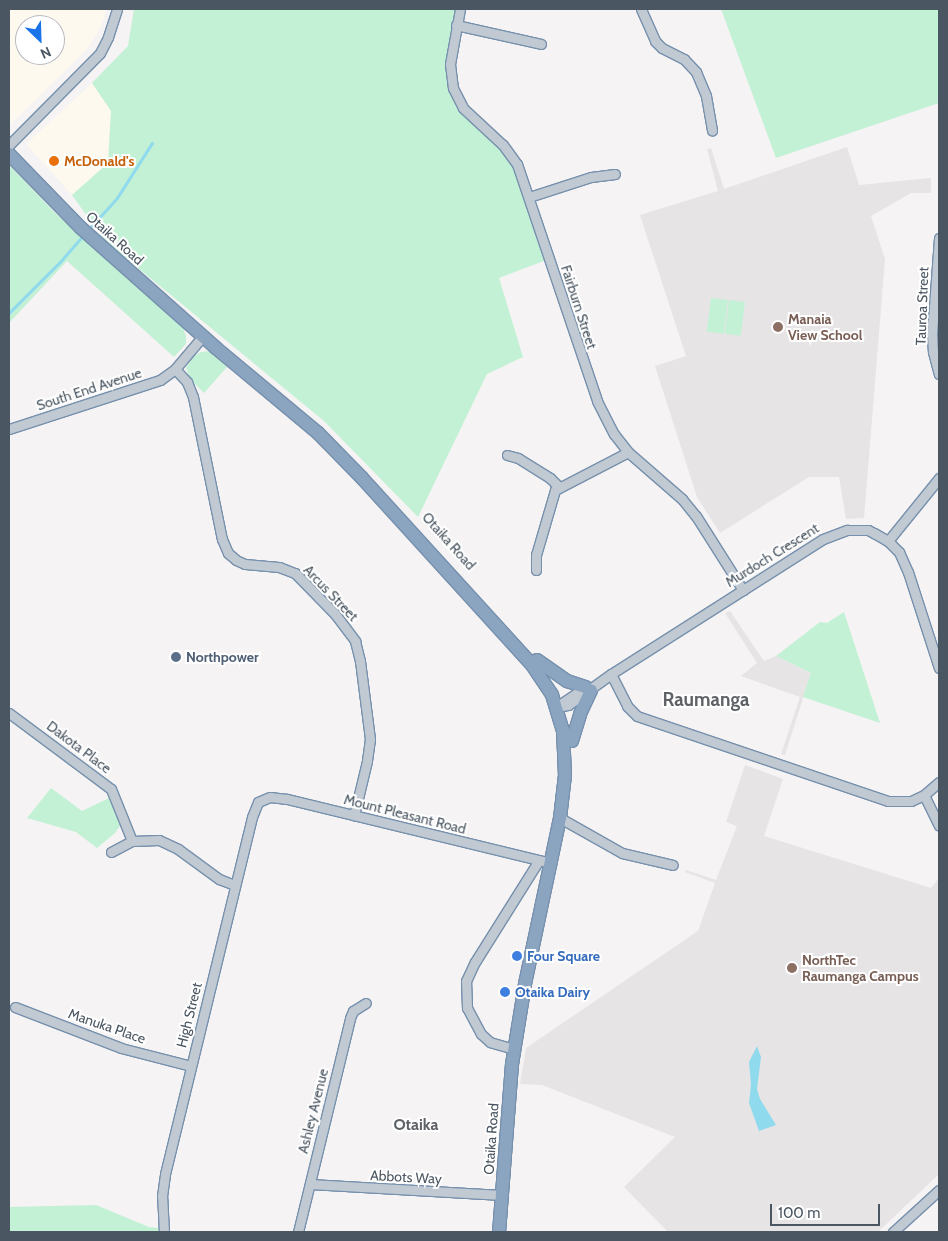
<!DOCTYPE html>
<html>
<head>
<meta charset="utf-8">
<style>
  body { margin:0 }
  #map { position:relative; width:948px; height:1241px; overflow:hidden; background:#f5f3f3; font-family:Cabin,sans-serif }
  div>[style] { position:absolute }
  .commercial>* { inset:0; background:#fdf9ef }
  .education>* { inset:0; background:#e6e4e5 }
  .green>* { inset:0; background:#c3f1d5; transform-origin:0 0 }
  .water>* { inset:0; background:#90daee }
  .stream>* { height:2.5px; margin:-1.25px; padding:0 1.25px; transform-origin:1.25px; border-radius:1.25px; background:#90daee }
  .roads { filter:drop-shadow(1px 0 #7690ad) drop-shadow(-1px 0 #7690ad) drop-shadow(0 1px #7690ad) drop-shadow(0 -1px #7690ad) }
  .minor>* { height:9px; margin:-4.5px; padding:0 4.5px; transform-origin:4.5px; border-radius:4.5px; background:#c1cad2 }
  .highway>* { height:12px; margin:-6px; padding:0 6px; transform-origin:6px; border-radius:6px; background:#8ba5c1 }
  .dots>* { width:14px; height:14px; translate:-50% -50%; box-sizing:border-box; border:2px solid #fff; border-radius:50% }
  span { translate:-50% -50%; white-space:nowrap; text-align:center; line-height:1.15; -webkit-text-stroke:4px #fff; paint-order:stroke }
  .food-label { font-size:14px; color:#c56008; font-weight:700 }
  .left { translate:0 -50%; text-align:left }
  .street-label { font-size:14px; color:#4a5661 }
  .education-label { font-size:14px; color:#785e54; font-weight:700 }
  .service-label { font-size:14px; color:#4e5e75; font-weight:700 }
  .shop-label { font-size:14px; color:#366cbe; font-weight:700 }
  .quarter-label { font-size:16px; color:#5f6368; font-weight:700 }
  .district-label { font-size:19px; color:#5f6368; font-weight:700 }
  .frame { position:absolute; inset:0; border:10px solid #4a5661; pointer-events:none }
  .north { position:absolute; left:15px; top:15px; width:50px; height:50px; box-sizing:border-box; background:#fff; border:1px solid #b7bbc0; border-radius:50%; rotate:156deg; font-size:14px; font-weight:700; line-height:20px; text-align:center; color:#4a5661 }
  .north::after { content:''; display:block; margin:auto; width:18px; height:22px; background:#1a73e8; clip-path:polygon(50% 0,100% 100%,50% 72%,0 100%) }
  .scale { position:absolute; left:770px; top:1204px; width:110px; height:22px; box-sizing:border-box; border:2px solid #4a5661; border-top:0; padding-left:6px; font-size:15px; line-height:18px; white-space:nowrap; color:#4a5661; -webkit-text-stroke:4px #fff; paint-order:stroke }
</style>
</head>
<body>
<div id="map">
  <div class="commercial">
    <div style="clip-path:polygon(evenodd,9px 9px,107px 9px,100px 29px,86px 50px,9px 126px,9px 9px,25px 25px,55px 25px,55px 55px,25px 55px,25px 25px)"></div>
    <div style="clip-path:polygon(92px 83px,111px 111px,108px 163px,72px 195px,26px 144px)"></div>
  </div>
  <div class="education">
    <div style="clip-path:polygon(847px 147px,859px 185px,931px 178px,931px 193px,911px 193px,871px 216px,885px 259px,864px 518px,846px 519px,839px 477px,809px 477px,720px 533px,697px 497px,655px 366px,686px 356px,640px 215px,718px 191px,707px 149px,711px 148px,724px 189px)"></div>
    <div style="clip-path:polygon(730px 611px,764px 661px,776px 656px,811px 673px,785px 755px,781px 754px,800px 697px,741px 676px,757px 663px,725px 613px)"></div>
    <div style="clip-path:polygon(745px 765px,783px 779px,764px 836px,931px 888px,939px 878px,939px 1174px,878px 1232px,668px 1232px,624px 1187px,675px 1137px,542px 1085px,520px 1084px,526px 1048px,698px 931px,715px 883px,685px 872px,686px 870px,716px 880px,737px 826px,726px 822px)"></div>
  </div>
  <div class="green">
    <div style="clip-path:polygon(134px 9px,459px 9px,446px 79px,456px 107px,512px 162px,544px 261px,499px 278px,523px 357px,487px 374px,418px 517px,324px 421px,104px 240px,72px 195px,108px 163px,111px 111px,92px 83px,128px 46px)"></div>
    <div style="clip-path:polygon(721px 9px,939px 9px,939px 103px,776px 158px)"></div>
    <div style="clip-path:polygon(9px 165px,57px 215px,183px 328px,186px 336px,186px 344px,174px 357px,67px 261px,9px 323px)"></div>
    <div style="left:711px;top:298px;width:17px;height:34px;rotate:7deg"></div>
    <div style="left:729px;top:300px;width:16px;height:34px;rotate:7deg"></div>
    <div style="clip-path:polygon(210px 351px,227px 367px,204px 393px,191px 380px,186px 368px,193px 357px,201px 352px)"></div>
    <div style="clip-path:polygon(844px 612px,880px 723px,803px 697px,811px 673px,776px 656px,820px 622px,827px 623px)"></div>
    <div style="clip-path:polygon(51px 788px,82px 811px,109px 798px,120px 826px,115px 833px,97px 848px,76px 832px,27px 818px)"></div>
    <div style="clip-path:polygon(96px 1205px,149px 1227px,160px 1228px,160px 1232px,9px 1232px,9px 1207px)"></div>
  </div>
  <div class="water">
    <div style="clip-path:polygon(757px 1046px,761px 1057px,757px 1089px,760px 1099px,776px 1125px,759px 1131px,749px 1103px,751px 1085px,749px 1062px)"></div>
  </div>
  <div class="stream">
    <div style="left:88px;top:230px;width:43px;rotate:-47.8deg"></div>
    <div style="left:117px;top:198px;width:65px;rotate:-57.5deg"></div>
    <div style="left:9px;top:313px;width:72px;rotate:-45deg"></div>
    <div style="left:60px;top:262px;width:35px;rotate:-49deg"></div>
  </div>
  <div class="roads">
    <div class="minor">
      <div style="left:460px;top:9px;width:56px;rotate:100.3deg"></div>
      <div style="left:450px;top:64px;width:24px;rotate:83deg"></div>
      <div style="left:453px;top:88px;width:22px;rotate:63deg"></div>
      <div style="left:463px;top:108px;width:54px;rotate:42.8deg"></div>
      <div style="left:503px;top:145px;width:24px;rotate:54deg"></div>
      <div style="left:517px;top:164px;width:250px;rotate:71.3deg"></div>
      <div style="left:597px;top:401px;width:37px;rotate:63deg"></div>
      <div style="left:614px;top:434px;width:23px;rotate:52deg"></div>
      <div style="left:628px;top:452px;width:72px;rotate:41deg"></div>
      <div style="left:682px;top:499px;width:22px;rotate:51deg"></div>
      <div style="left:696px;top:516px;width:88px;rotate:57.6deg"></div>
      <div style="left:641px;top:9px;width:35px;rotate:66deg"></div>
      <div style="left:655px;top:41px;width:10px;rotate:45deg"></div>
      <div style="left:662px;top:48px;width:25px;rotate:27deg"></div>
      <div style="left:684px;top:59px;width:18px;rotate:47deg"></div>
      <div style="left:696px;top:72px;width:26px;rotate:67deg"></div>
      <div style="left:706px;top:96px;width:35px;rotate:80deg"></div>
      <div style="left:456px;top:25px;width:87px;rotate:12.6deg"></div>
      <div style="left:9px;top:145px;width:129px;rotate:-45.3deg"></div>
      <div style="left:100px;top:53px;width:18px;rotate:-63deg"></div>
      <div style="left:108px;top:37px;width:29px;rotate:-72deg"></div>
      <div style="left:529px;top:197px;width:65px;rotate:-17.9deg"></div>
      <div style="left:591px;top:177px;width:24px;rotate:-7deg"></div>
      <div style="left:939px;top:238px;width:96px;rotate:94.2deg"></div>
      <div style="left:932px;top:334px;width:18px;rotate:87deg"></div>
      <div style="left:933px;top:352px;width:23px;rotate:75deg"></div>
      <div style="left:175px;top:369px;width:18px;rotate:47deg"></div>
      <div style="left:187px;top:382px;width:16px;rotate:68deg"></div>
      <div style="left:193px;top:397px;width:145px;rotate:78.5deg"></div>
      <div style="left:222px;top:539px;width:15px;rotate:67deg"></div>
      <div style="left:228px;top:553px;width:11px;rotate:41deg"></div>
      <div style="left:236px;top:560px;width:10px;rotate:24deg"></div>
      <div style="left:245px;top:564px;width:34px;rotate:5deg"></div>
      <div style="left:279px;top:567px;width:17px;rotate:21deg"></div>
      <div style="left:295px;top:573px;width:57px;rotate:45.7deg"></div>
      <div style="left:335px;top:614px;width:34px;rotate:53deg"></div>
      <div style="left:355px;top:641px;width:21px;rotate:76deg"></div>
      <div style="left:360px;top:661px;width:79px;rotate:82.7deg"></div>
      <div style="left:370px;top:739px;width:22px;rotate:98deg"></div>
      <div style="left:367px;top:761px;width:56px;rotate:103.5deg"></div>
      <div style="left:9px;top:429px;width:159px;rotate:-18deg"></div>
      <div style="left:160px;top:380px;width:19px;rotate:-36deg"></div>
      <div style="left:175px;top:369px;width:43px;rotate:-49.7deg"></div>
      <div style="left:507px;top:455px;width:11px;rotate:15deg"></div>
      <div style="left:518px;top:458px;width:38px;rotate:32deg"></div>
      <div style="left:550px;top:478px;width:13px;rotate:45deg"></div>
      <div style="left:888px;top:541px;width:81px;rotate:-51deg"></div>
      <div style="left:536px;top:570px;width:15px;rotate:-90deg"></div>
      <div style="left:536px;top:555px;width:68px;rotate:-73.7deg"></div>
      <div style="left:555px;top:490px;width:82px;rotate:-27.5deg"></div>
      <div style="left:611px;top:674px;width:36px;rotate:63deg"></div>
      <div style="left:627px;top:706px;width:14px;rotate:45deg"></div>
      <div style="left:637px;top:716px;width:265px;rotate:18.7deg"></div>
      <div style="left:888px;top:801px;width:23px"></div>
      <div style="left:911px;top:801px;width:14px;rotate:-25deg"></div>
      <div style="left:924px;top:795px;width:20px;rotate:-41deg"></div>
      <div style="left:556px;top:707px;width:12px;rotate:-9deg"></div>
      <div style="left:568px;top:705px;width:53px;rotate:-35.8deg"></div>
      <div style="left:611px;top:674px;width:251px;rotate:-32.5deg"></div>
      <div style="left:823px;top:539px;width:26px;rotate:-21deg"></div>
      <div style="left:847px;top:530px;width:21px"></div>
      <div style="left:868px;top:530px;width:7px;rotate:27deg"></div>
      <div style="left:874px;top:533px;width:16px;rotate:30deg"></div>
      <div style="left:888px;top:541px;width:16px;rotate:45deg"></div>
      <div style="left:899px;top:552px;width:22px;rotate:66deg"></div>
      <div style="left:908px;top:572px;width:101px;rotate:72.1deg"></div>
      <div style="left:556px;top:707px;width:32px;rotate:-34deg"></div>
      <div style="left:9px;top:713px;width:127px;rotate:36.7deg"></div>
      <div style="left:111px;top:789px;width:56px;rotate:68deg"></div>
      <div style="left:924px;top:795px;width:34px;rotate:64deg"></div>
      <div style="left:560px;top:818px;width:71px;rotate:29.4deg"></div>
      <div style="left:622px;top:853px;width:52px;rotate:13.2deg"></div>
      <div style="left:111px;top:852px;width:24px;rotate:-28deg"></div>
      <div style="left:132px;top:841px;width:27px;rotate:-2deg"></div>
      <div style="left:159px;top:840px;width:21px;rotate:25deg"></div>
      <div style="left:178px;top:849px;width:51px;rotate:36.2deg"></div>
      <div style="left:219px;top:879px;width:17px;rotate:21deg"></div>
      <div style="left:15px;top:1007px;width:114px;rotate:21.1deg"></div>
      <div style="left:121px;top:1048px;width:72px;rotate:14.4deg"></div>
      <div style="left:514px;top:1049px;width:25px;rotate:-164deg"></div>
      <div style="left:490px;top:1042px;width:12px;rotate:-138deg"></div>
      <div style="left:481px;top:1034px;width:30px;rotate:-118deg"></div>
      <div style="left:467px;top:1008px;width:27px;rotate:-92deg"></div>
      <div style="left:466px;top:981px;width:21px;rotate:-65deg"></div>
      <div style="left:475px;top:962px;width:120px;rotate:-57.9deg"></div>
      <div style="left:310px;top:1184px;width:192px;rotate:3.3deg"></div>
      <div style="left:164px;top:1232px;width:36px;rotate:-93deg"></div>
      <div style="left:162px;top:1196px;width:22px;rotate:-82deg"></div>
      <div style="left:165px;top:1174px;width:367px;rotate:-76.3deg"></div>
      <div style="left:252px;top:817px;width:16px;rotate:-68deg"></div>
      <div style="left:258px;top:802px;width:13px;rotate:-23deg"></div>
      <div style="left:270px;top:797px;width:17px;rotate:7deg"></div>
      <div style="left:287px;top:799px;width:272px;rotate:13.6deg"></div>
      <div style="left:298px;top:1232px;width:220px;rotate:-76.3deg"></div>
      <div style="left:350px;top:1018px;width:8px;rotate:-67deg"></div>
      <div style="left:353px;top:1011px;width:15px;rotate:-32deg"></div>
      <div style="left:893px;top:1232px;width:62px;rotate:-42.4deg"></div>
    </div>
    <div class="highway">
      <div style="left:9px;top:154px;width:103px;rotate:45.8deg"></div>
      <div style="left:81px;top:228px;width:181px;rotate:41.6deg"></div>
      <div style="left:216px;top:348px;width:133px;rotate:39.8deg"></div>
      <div style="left:318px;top:433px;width:63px;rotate:45.6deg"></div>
      <div style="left:362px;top:478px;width:253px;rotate:47.7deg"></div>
      <div style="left:532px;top:665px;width:36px;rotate:56deg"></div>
      <div style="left:552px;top:695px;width:37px;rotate:73deg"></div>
      <div style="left:563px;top:730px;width:45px;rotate:87.5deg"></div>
      <div style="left:565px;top:775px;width:43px;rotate:96.6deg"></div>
      <div style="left:560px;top:818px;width:170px;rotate:101.9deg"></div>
      <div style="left:525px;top:984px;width:81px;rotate:99.2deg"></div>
      <div style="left:512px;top:1064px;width:169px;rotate:94.4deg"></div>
      <div style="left:537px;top:660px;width:37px;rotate:35deg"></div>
      <div style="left:567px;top:681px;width:20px;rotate:18deg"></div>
      <div style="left:572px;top:741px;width:28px;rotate:-73deg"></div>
      <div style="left:580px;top:714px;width:26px;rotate:-65deg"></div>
    </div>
  </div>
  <div class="dots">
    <div style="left:54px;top:161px;background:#e8710a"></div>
    <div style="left:778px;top:327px;background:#8d6e63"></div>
    <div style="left:176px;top:657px;background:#5c6f8a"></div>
    <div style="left:517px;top:956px;background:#3f7fe0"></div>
    <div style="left:792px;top:968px;background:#8d6e63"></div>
    <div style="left:505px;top:992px;background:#3f7fe0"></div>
  </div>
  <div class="food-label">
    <span class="left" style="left:64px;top:161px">McDonald's</span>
  </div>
  <div class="street-label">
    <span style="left:115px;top:238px;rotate:42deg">Otaika Road</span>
    <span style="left:922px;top:306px;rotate:-88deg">Tauroa Street</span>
    <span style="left:579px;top:307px;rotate:72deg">Fairburn Street</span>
    <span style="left:89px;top:389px;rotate:-18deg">South End Avenue</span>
    <span style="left:449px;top:541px;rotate:48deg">Otaika Road</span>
    <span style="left:772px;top:555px;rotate:-32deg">Murdoch Crescent</span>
    <span style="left:331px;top:593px;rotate:46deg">Arcus Street</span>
    <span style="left:79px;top:747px;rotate:37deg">Dakota Place</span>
    <span style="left:405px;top:814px;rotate:14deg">Mount Pleasant Road</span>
    <span style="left:189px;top:1015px;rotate:-76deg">High Street</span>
    <span style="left:107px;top:1026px;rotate:19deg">Manuka Place</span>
    <span style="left:313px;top:1111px;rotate:-76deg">Ashley Avenue</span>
    <span style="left:491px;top:1139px;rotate:-86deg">Otaika Road</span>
    <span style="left:406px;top:1177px;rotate:3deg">Abbots Way</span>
  </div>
  <div class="education-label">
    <span class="left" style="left:788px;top:327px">Manaia<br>View School</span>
    <span class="left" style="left:802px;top:968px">NorthTec<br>Raumanga Campus</span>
  </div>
  <div class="service-label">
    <span class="left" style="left:186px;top:657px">Northpower</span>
  </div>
  <div class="shop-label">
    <span class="left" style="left:527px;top:956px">Four Square</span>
    <span class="left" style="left:515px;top:992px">Otaika Dairy</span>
  </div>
  <div class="quarter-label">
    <span style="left:416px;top:1125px">Otaika</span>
  </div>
  <div class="district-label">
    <span style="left:706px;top:700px">Raumanga</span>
  </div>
  <div class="frame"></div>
  <div class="north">N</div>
  <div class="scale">100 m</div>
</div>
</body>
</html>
